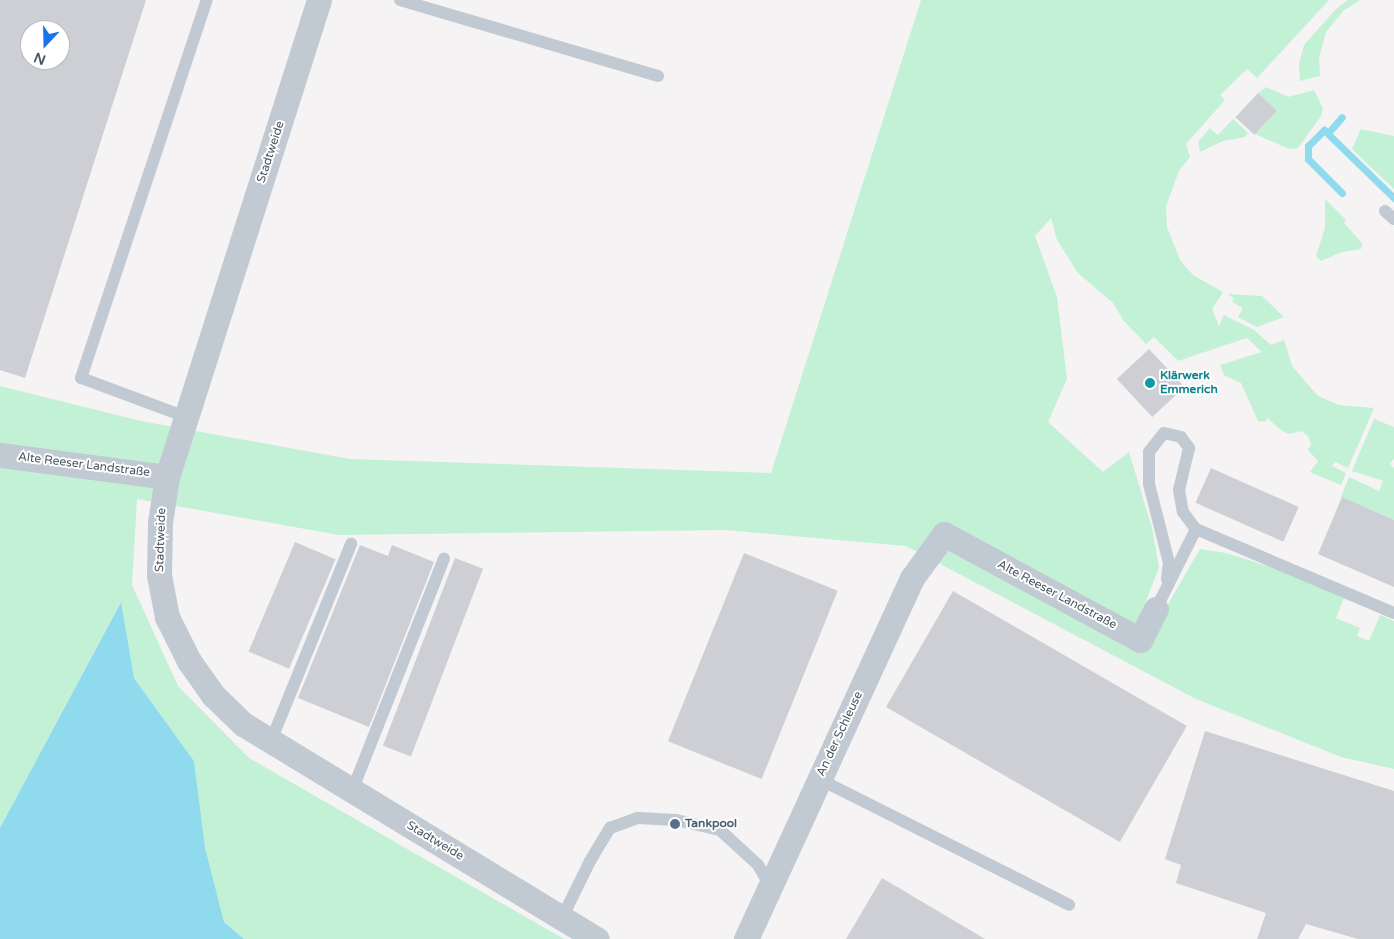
<!DOCTYPE html>
<html>
<head>
<meta charset="utf-8">
<style>
  body { margin:0 }
  #map { position:relative; width:1394px; height:939px; overflow:hidden; background:#f5f3f3; font-family:"Varela Round",sans-serif }
  div>[style] { position:absolute }
  .green>* { inset:0; background:#c3f1d5 }
  .water>* { inset:0; background:#90daee }
  .stream>* { height:7px; margin:-3.5px; padding:0 3.5px; transform-origin:3.5px; border-radius:3.5px; background:#90daee }
  .building>* { inset:0; background:#cdcfd5; transform-origin:0 0 }
  .lane>* { height:12px; margin:-6px; padding:0 6px; transform-origin:6px; border-radius:6px; background:#c1cad2 }
  .street>* { height:25px; margin:-12.5px; padding:0 12.5px; transform-origin:12.5px; border-radius:12.5px; background:#c1cad2 }
  .dots>* { width:14px; height:14px; translate:-50% -50%; box-sizing:border-box; border:2px solid #fff; border-radius:50% }
  span { translate:-50% -50%; white-space:nowrap; text-align:center; line-height:1.15; -webkit-text-stroke:4px #fff; paint-order:stroke }
  .street-label { font-size:12px; color:#4a5661 }
  .culture-label { font-size:12px; color:#0d838f; font-weight:700 }
  .left { translate:0 -50%; text-align:left }
  .service-label { font-size:12px; color:#4e5e75; font-weight:700 }
  .north { position:absolute; left:20px; top:20px; width:50px; height:50px; box-sizing:border-box; background:#fff; border:1px solid #b7bbc0; border-radius:50%; rotate:201deg; font-size:14px; font-weight:700; line-height:20px; text-align:center; color:#4a5661 }
  .north::after { content:''; display:block; margin:auto; width:18px; height:22px; background:#1a73e8; clip-path:polygon(50% 0,100% 100%,50% 72%,0 100%) }
</style>
</head>
<body>
<div id="map">
  <div class="green">
    <div style="clip-path:polygon(921px 0,1329px 0,1257px 78px,1247px 69px,1220px 95px,1225px 100px,1186px 144px,1190px 157px,1179px 171px,1166px 206px,1167px 227px,1180px 260px,1193px 275px,1223px 292px,1212px 309px,1219px 326px,1224px 315px,1254px 330px,1271px 345px,1284px 340px,1292px 366px,1318px 396px,1339px 405px,1374px 408px,1348px 468px,1335px 462px,1332px 466px,1346px 473px,1341px 485px,1310px 472px,1318px 461px,1308px 450px,1311px 444px,1308px 436px,1302px 431px,1289px 434px,1282px 431px,1267px 418px,1265px 422px,1258px 421px,1241px 383px,1224px 375px,1220px 365px,1262px 352px,1247px 338px,1178px 361px,1154px 337px,1146px 344px,1123px 320px,1113px 303px,1078px 273px,1057px 240px,1051px 218px,1035px 236px,1057px 297px,1067px 379px,1048px 422px,1103px 472px,1129px 452px,1152px 528px,1159px 567px,1145px 604px,1164px 611px,1200px 549px,1226px 553px,1274px 568px,1344px 598px,1336px 618px,1360px 628px,1357px 636px,1369px 641px,1380px 615px,1394px 621px,1394px 769px,1341px 757px,1196px 699px,906px 546px,726px 530px,339px 535px,137px 499px,132px 585px,178px 686px,249px 758px,564px 939px,244px 939px,224px 922px,205px 847px,194px 761px,134px 678px,120px 603px,0 828px,0 386px,141px 421px,350px 459px,771px 473px)"></div>
    <div style="clip-path:polygon(1348px 0,1360px 0,1343px 11px,1326px 32px,1319px 58px,1320px 76px,1300px 81px,1299px 64px,1304px 45px,1336px 9px)"></div>
    <div style="clip-path:polygon(1266px 87px,1288px 97px,1314px 90px,1323px 108px,1321px 116px,1298px 148px,1289px 149px,1255px 134px,1277px 111px,1258px 93px)"></div>
    <div style="clip-path:polygon(1233px 119px,1248px 133px,1245px 137px,1223px 141px,1200px 152px,1198px 142px,1210px 128px,1218px 135px)"></div>
    <div style="clip-path:polygon(1361px 129px,1394px 136px,1394px 189px,1352px 149px)"></div>
    <div style="clip-path:polygon(1325px 199px,1346px 220px,1344px 223px,1362px 243px,1361px 249px,1342px 252px,1321px 261px,1316px 256px,1325px 228px)"></div>
    <div style="clip-path:polygon(1228px 294px,1262px 296px,1284px 317px,1257px 327px,1238px 317px,1243px 308px,1232px 302px,1234px 299px)"></div>
    <div style="clip-path:polygon(1374px 419px,1394px 427px,1394px 459px,1390px 464px,1394px 468px,1394px 520px,1341px 497px,1349px 477px,1379px 491px,1383px 481px,1352px 471px)"></div>
  </div>
  <div class="water">
    <div style="clip-path:polygon(121px 602px,134px 678px,194px 761px,205px 847px,224px 922px,244px 939px,0 939px,0 828px)"></div>
  </div>
  <div class="stream">
    <div style="left:1328px;top:133px;width:21px;rotate:-49deg"></div>
    <div style="left:1342px;top:193px;width:48px;rotate:-135deg"></div>
    <div style="left:1308px;top:159px;width:13px;rotate:-90deg"></div>
    <div style="left:1308px;top:146px;width:23px;rotate:-45deg"></div>
    <div style="left:1324px;top:130px;width:98px;rotate:44.2deg"></div>
  </div>
  <div class="building">
    <div style="clip-path:polygon(evenodd,0 0,146px 0,25px 378px,0 370px,0 0,30px 30px,60px 30px,60px 60px,30px 60px,30px 30px)"></div>
    <div style="left:1258px;top:93px;width:26px;height:33px;rotate:43deg"></div>
    <div style="left:1149px;top:349px;width:52px;height:44px;rotate:47deg"></div>
    <div style="left:1211px;top:468px;width:96px;height:38px;rotate:24deg"></div>
    <div style="clip-path:polygon(1342px 497px,1394px 520px,1394px 587px,1318px 554px)"></div>
    <div style="left:295px;top:542px;width:44px;height:119px;rotate:23deg"></div>
    <div style="clip-path:polygon(360px 545px,388px 556px,392px 545px,434px 562px,369px 727px,298px 698px)"></div>
    <div style="left:744px;top:553px;width:101px;height:203px;rotate:22deg"></div>
    <div style="left:455px;top:558px;width:30px;height:201px;rotate:21deg"></div>
    <div style="left:953px;top:591px;width:270px;height:134px;rotate:30deg"></div>
    <div style="clip-path:polygon(1205px 731px,1394px 791px,1394px 939px,1358px 939px,1306px 924px,1298px 939px,1257px 939px,1266px 913px,1176px 883px,1181px 865px,1165px 859px)"></div>
    <div style="clip-path:polygon(882px 878px,985px 939px,846px 939px)"></div>
  </div>
  <div class="lane">
    <div style="left:400px;top:0;width:269px;rotate:16.4deg"></div>
    <div style="left:1385px;top:211px;width:12px;rotate:42deg"></div>
    <div style="left:186px;top:417px;width:112px;rotate:-159.6deg"></div>
    <div style="left:81px;top:378px;width:398px;rotate:-71.6deg"></div>
    <div style="left:1167px;top:579px;width:16px;rotate:-83deg"></div>
    <div style="left:1169px;top:563px;width:81px;rotate:-104.2deg"></div>
    <div style="left:1149px;top:484px;width:32px;rotate:-90deg"></div>
    <div style="left:1149px;top:452px;width:24px;rotate:-52deg"></div>
    <div style="left:1164px;top:433px;width:17px;rotate:13deg"></div>
    <div style="left:1181px;top:437px;width:14px;rotate:54deg"></div>
    <div style="left:1189px;top:448px;width:43px;rotate:103.4deg"></div>
    <div style="left:1179px;top:490px;width:22px;rotate:80deg"></div>
    <div style="left:1183px;top:512px;width:21px;rotate:53deg"></div>
    <div style="left:1156px;top:609px;width:89px;rotate:-63.4deg"></div>
    <div style="left:1196px;top:529px;width:215px;rotate:23deg"></div>
    <div style="left:271px;top:741px;width:213px;rotate:-67.9deg"></div>
    <div style="left:819px;top:779px;width:280px;rotate:26.7deg"></div>
    <div style="left:352px;top:791px;width:250px;rotate:-68.4deg"></div>
    <div style="left:562px;top:918px;width:64px;rotate:-63.8deg"></div>
    <div style="left:590px;top:861px;width:39px;rotate:-59deg"></div>
    <div style="left:610px;top:828px;width:30px;rotate:-20deg"></div>
    <div style="left:638px;top:818px;width:38px;rotate:3deg"></div>
    <div style="left:676px;top:820px;width:45px;rotate:12.8deg"></div>
    <div style="left:720px;top:830px;width:52px;rotate:42.6deg"></div>
    <div style="left:758px;top:865px;width:24px;rotate:60deg"></div>
  </div>
  <div class="street">
    <div style="left:319px;top:0;width:501px;rotate:107.67deg"></div>
    <div style="left:167px;top:477px;width:46px;rotate:98.8deg"></div>
    <div style="left:160px;top:522px;width:53px;rotate:91.1deg"></div>
    <div style="left:159px;top:575px;width:43px;rotate:79.2deg"></div>
    <div style="left:167px;top:617px;width:49px;rotate:63.4deg"></div>
    <div style="left:189px;top:661px;width:42px;rotate:54.8deg"></div>
    <div style="left:213px;top:695px;width:42px;rotate:44deg"></div>
    <div style="left:243px;top:724px;width:414px;rotate:31.3deg"></div>
    <div style="left:0;top:455px;width:168px;rotate:7.5deg"></div>
    <div style="left:746px;top:939px;width:397px;rotate:-65.3deg"></div>
    <div style="left:912px;top:578px;width:54px;rotate:-54deg"></div>
    <div style="left:944px;top:534px;width:223px;rotate:28.4deg"></div>
    <div style="left:1140px;top:640px;width:35px;rotate:-63deg"></div>
  </div>
  <div class="dots">
    <div style="left:1150px;top:383px;background:#0f9aa8"></div>
    <div style="left:675px;top:824px;background:#5c6f8a"></div>
  </div>
  <div class="street-label">
    <span style="left:271px;top:152px;rotate:-72deg">Stadtweide</span>
    <span style="left:84px;top:465px;rotate:7deg">Alte Reeser Landstraße</span>
    <span style="left:161px;top:540px;rotate:-88deg">Stadtweide</span>
    <span style="left:1057px;top:595px;rotate:28deg">Alte Reeser Landstraße</span>
    <span style="left:840px;top:734px;rotate:-65deg">An der Schleuse</span>
    <span style="left:435px;top:841px;rotate:31deg">Stadtweide</span>
  </div>
  <div class="culture-label">
    <span class="left" style="left:1160px;top:383px">Klärwerk<br>Emmerich</span>
  </div>
  <div class="service-label">
    <span class="left" style="left:685px;top:824px">Tankpool</span>
  </div>
  <div class="north">N</div>
</div>
</body>
</html>
